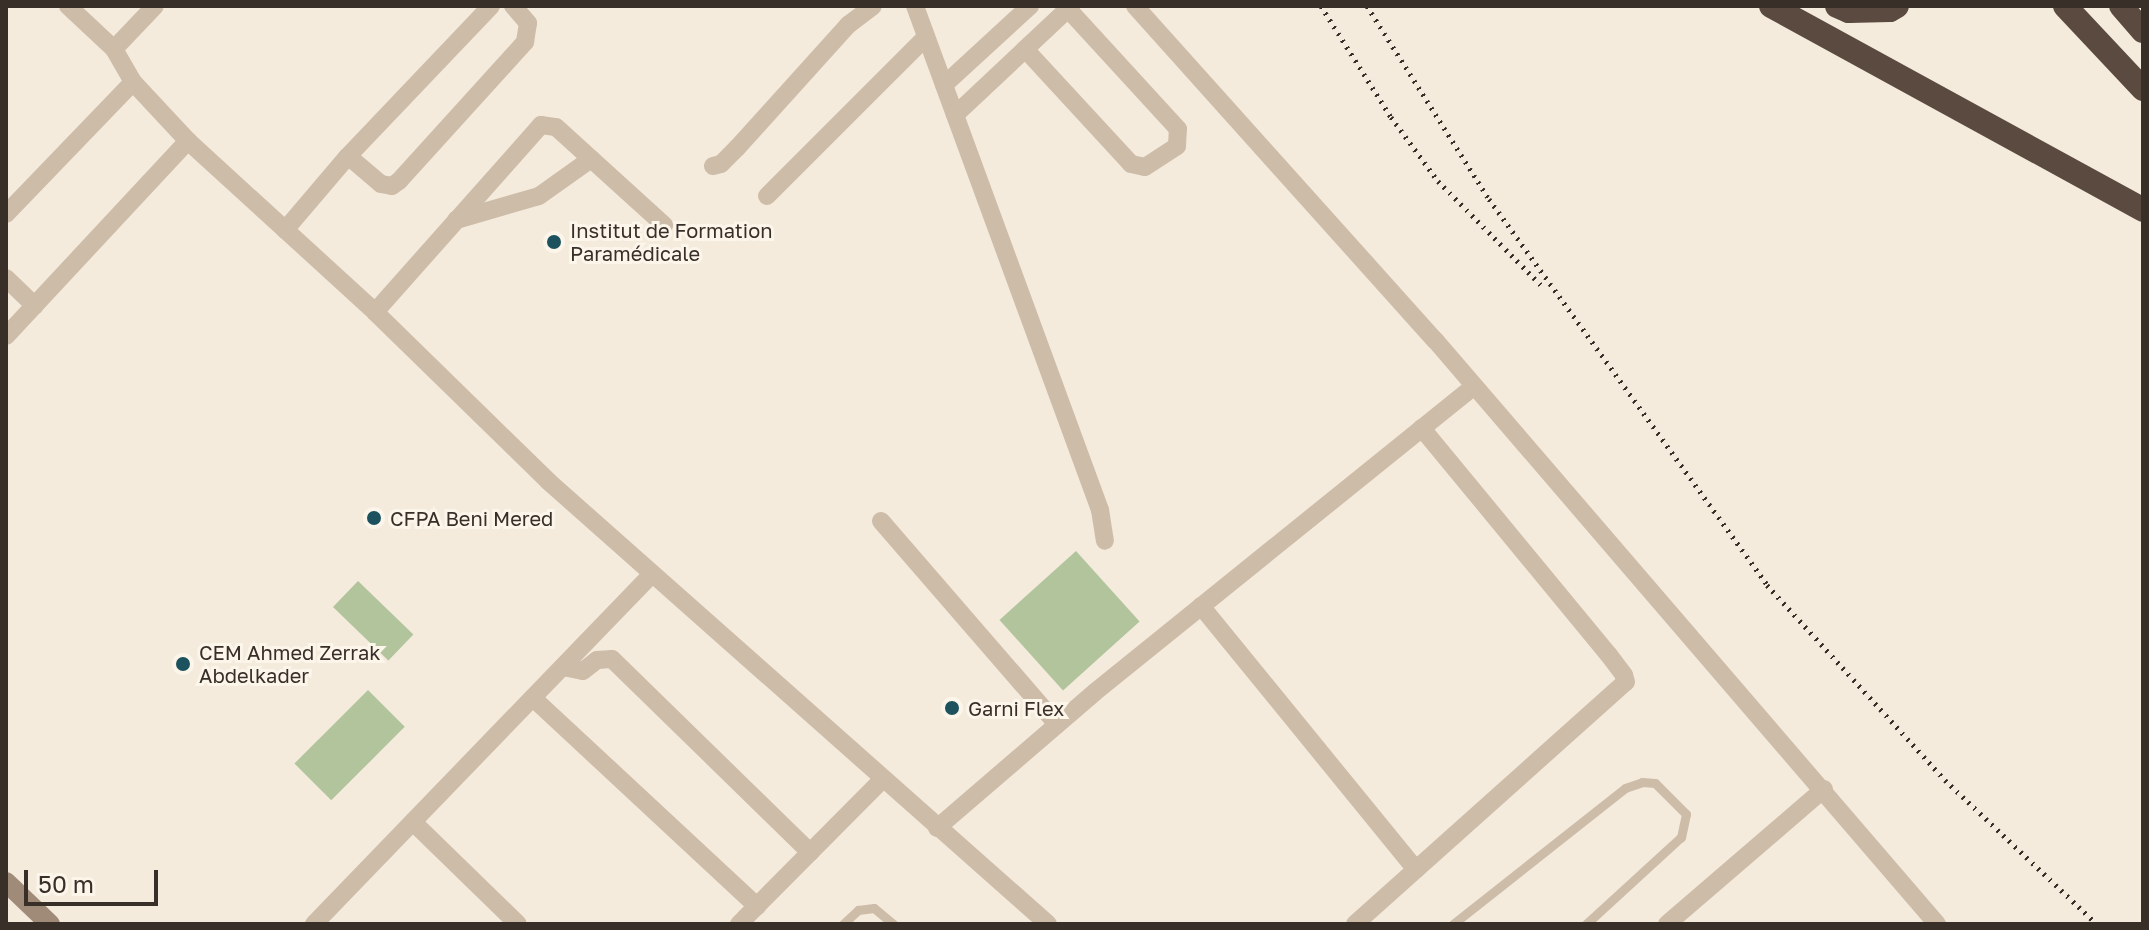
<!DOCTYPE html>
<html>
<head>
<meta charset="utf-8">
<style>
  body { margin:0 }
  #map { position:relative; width:2149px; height:930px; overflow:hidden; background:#f4ebdd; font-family:"Golos Text",sans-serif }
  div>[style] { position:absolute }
  .green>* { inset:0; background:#b2c49c; transform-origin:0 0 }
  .lane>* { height:9px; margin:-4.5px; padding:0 4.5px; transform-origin:4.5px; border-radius:4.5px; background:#cdbca8 }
  .street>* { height:18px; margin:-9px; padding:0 9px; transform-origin:9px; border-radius:9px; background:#cdbca8 }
  .secondary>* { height:20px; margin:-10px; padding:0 10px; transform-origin:10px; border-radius:10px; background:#a08b79 }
  .highway>* { height:24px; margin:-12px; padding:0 12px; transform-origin:12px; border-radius:12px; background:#5a4a3f }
  .rail>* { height:5px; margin-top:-2.5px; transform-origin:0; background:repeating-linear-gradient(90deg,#392f29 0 2px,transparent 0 8px) }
  .dots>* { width:22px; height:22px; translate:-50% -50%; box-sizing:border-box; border:4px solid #fbf5ea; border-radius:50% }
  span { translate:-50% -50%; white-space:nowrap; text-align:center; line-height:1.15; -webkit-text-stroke:6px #fbf5ea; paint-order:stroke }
  .poi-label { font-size:20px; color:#392f29 }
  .left { translate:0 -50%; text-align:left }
  .frame { position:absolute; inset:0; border:8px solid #392f29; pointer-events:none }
  .scale { position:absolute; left:24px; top:870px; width:134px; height:36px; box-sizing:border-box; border:4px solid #392f29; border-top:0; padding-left:10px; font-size:24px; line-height:28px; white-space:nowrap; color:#392f29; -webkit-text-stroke:6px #fbf5ea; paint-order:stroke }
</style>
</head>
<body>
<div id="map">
  <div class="green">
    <div style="left:1076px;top:551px;width:95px;height:103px;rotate:48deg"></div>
    <div style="left:358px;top:581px;width:77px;height:36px;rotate:44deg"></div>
    <div style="left:368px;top:690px;width:52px;height:104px;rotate:45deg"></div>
  </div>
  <div class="lane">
    <div style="left:843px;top:924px;width:21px;rotate:-43deg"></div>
    <div style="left:858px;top:910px;width:16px;rotate:-7deg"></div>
    <div style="left:874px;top:908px;width:25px;rotate:40deg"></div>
    <div style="left:1453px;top:924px;width:219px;rotate:-38.3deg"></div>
    <div style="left:1625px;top:788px;width:18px;rotate:-19deg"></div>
    <div style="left:1642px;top:782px;width:13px;rotate:4deg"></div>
    <div style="left:1655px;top:783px;width:44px;rotate:45deg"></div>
    <div style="left:1686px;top:814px;width:24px;rotate:102deg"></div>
    <div style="left:1681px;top:837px;width:129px;rotate:137.5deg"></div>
  </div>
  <div class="street">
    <div style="left:68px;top:6px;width:63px;rotate:43.1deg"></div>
    <div style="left:114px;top:49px;width:38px;rotate:60deg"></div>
    <div style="left:133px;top:82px;width:81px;rotate:47deg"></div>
    <div style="left:188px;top:141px;width:253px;rotate:42.4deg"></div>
    <div style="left:375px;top:312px;width:242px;rotate:44.3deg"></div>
    <div style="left:548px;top:481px;width:668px;rotate:41.54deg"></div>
    <div style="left:491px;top:6px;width:207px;rotate:133.6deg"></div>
    <div style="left:348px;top:156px;width:43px;rotate:40.3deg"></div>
    <div style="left:381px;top:184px;width:11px;rotate:10deg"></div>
    <div style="left:392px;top:186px;width:9px;rotate:-36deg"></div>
    <div style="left:399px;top:181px;width:188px;rotate:-47.8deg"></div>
    <div style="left:525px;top:42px;width:19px;rotate:-81deg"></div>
    <div style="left:528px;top:23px;width:23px;rotate:-131deg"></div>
    <div style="left:915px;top:6px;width:537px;rotate:69.84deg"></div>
    <div style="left:1100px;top:510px;width:31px;rotate:81deg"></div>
    <div style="left:1135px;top:6px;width:449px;rotate:48.1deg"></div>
    <div style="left:1435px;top:340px;width:770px;rotate:49.32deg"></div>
    <div style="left:114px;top:49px;width:59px;rotate:-46.4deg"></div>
    <div style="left:1025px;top:49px;width:156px;rotate:47.3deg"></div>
    <div style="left:1131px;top:164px;width:14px;rotate:12deg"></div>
    <div style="left:1145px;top:167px;width:38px;rotate:-33deg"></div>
    <div style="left:1177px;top:146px;width:17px;rotate:-87deg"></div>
    <div style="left:1178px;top:129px;width:163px;rotate:-132.5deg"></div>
    <div style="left:944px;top:85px;width:117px;rotate:-42.6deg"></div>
    <div style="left:955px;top:115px;width:159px;rotate:-43.2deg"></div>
    <div style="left:713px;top:166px;width:8px;rotate:-14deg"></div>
    <div style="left:721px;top:164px;width:23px;rotate:-45deg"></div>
    <div style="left:737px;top:148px;width:166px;rotate:-47.9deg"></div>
    <div style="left:848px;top:25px;width:31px;rotate:-37deg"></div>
    <div style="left:767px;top:196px;width:225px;rotate:-45deg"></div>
    <div style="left:6px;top:214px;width:183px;rotate:-46.1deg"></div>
    <div style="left:456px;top:220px;width:86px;rotate:-16.1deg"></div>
    <div style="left:539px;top:196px;width:64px;rotate:-35.4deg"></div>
    <div style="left:285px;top:230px;width:97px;rotate:-49.6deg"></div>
    <div style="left:6px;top:278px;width:40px;rotate:44deg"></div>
    <div style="left:375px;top:312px;width:250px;rotate:-48.4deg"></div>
    <div style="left:541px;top:125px;width:15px;rotate:8deg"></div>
    <div style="left:556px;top:127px;width:146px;rotate:42.2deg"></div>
    <div style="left:6px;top:336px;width:267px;rotate:-47deg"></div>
    <div style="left:881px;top:521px;width:269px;rotate:49.1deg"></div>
    <div style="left:1201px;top:606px;width:340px;rotate:50.8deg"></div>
    <div style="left:563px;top:667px;width:20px;rotate:11deg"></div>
    <div style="left:583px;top:671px;width:18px;rotate:-38deg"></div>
    <div style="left:597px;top:660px;width:15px;rotate:-4deg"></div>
    <div style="left:612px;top:659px;width:277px;rotate:44.3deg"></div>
    <div style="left:533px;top:698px;width:306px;rotate:42.9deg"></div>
    <div style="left:413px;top:822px;width:146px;rotate:44.2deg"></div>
    <div style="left:937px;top:828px;width:208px;rotate:-40.7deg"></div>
    <div style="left:1095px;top:692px;width:487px;rotate:-38.9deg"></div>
    <div style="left:314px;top:924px;width:487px;rotate:-46deg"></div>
    <div style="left:739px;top:924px;width:203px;rotate:-45.2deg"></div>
    <div style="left:1355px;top:924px;width:363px;rotate:-41.8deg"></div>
    <div style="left:1626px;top:682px;width:7px;rotate:-106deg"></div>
    <div style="left:1624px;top:675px;width:26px;rotate:-127deg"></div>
    <div style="left:1608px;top:654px;width:293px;rotate:-129.5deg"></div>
    <div style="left:1667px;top:924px;width:207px;rotate:-40.7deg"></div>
  </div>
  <div class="secondary">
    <div style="left:6px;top:882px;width:61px;rotate:43.7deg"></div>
  </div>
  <div class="highway">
    <div style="left:1771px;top:6px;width:424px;rotate:28.7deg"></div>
    <div style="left:1837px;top:6px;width:13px;rotate:23deg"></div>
    <div style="left:1849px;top:11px;width:41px;rotate:-1.4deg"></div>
    <div style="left:1890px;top:10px;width:8px;rotate:-30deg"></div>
    <div style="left:2065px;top:6px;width:114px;rotate:46.8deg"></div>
    <div style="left:2121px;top:6px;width:33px;rotate:49deg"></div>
  </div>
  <div class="rail">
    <div style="left:1321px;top:6px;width:131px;rotate:57.8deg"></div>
    <div style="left:1391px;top:117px;width:79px;rotate:53.7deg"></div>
    <div style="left:1438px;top:181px;width:146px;rotate:45.3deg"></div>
    <div style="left:1367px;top:6px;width:228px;rotate:57.7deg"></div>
    <div style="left:1489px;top:199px;width:476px;rotate:54.2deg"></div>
    <div style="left:1767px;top:585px;width:264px;rotate:47.6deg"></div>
    <div style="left:1945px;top:780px;width:209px;rotate:43.5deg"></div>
  </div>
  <div class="dots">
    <div style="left:554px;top:242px;background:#1c525d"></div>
    <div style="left:374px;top:518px;background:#1c525d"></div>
    <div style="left:183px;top:664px;background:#1c525d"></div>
    <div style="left:952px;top:708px;background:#1c525d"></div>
  </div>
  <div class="poi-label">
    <span class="left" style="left:570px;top:242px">Institut de Formation<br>Paramédicale</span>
    <span class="left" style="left:390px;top:518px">CFPA Beni Mered</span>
    <span class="left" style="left:199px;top:664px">CEM Ahmed Zerrak<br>Abdelkader</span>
    <span class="left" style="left:968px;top:708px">Garni Flex</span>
  </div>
  <div class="frame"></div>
  <div class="scale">50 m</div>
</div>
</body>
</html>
